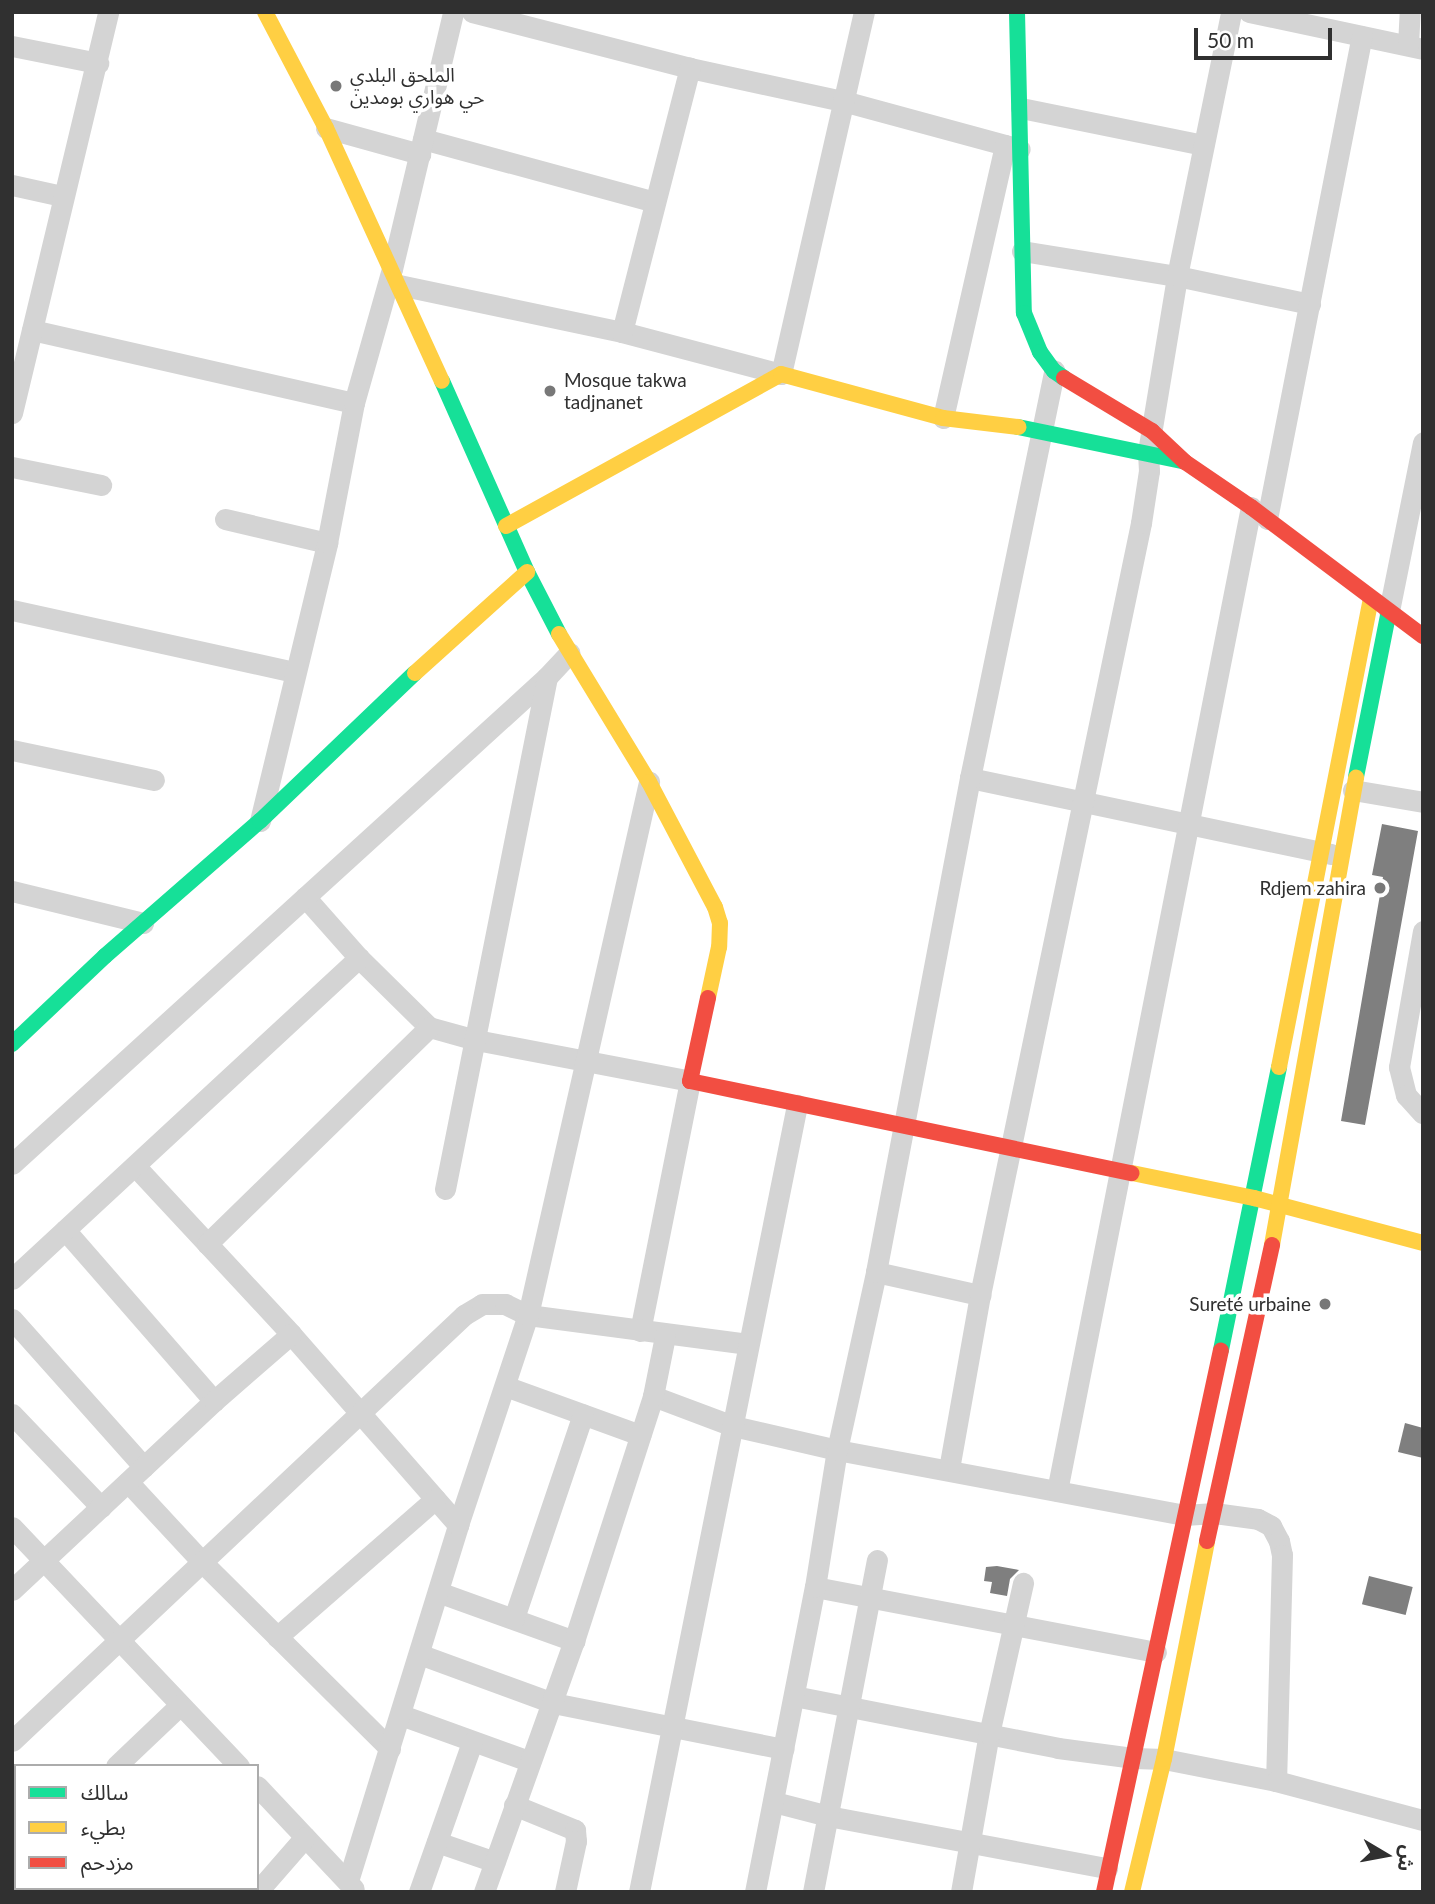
<!DOCTYPE html>
<html>
<head>
<meta charset="utf-8">
<style>
  body { margin:0 }
  #map { position:relative; width:1435px; height:1904px; overflow:hidden; background:#fff; font-family:Lato,"Noto Sans Arabic",sans-serif }
  div>[style] { position:absolute }
  .building>* { inset:0; background:#7f7f7f; transform-origin:0 0 }
  .street>* { height:21px; margin:-10.5px; padding:0 10.5px; transform-origin:10.5px; border-radius:10.5px; background:#d4d4d4 }
  .fast>* { height:16px; margin:-8px; padding:0 8px; transform-origin:8px; border-radius:8px; background:#16e098 }
  .slow>* { height:16px; margin:-8px; padding:0 8px; transform-origin:8px; border-radius:8px; background:#ffcf43 }
  .jam>* { height:16px; margin:-8px; padding:0 8px; transform-origin:8px; border-radius:8px; background:#f24e42 }
  .dots>* { width:19px; height:19px; translate:-50% -50%; box-sizing:border-box; border:4px solid #fff; border-radius:50% }
  span { translate:-50% -50%; white-space:nowrap; text-align:center; line-height:1.15; -webkit-text-stroke:7px #fff; paint-order:stroke }
  .poi-label { font-size:19px; color:#303030 }
  .left { translate:0 -50%; text-align:left }
  .right { translate:-100% -50%; text-align:right }
  .frame { position:absolute; inset:0; border:14px solid #303030; pointer-events:none }
  .legend { position:absolute; left:14px; top:1764px; width:245px; height:126px; box-sizing:border-box; background:#fff; border:2px solid #acacac; margin:0; padding:9px 12px; list-style:none; font-size:21px; color:#303030 }
  .legend li { display:flex; align-items:center; gap:14px; height:35px }
  .legend b { width:35px; border:2px solid #acacac }
  .north { position:absolute; left:1351px; top:1820px; width:70px; height:70px; -webkit-text-stroke:5px #fff; paint-order:stroke; rotate:100deg; font-size:19px; font-weight:700; line-height:28px; text-align:center; color:#303030 }
  .north::after { content:''; display:block; margin:auto; width:24px; height:32px; background:#303030; clip-path:polygon(50% 0,100% 100%,50% 72%,0 100%) }
  .scale { position:absolute; left:1194px; top:28px; width:138px; height:32px; box-sizing:border-box; border:4px solid #303030; border-top:0; padding-left:9px; font-size:21px; line-height:24px; white-space:nowrap; color:#303030; -webkit-text-stroke:5px #fff; paint-order:stroke }
</style>
</head>
<body>
<div id="map">
  <div class="building">
    <div style="clip-path:polygon(1382px 824px,1418px 831px,1365px 1125px,1341px 1121px,1383px 877px,1372px 875px)"></div>
    <div style="clip-path:polygon(1405px 1423px,1423px 1428px,1423px 1458px,1398px 1452px)"></div>
    <div style="clip-path:polygon(997px 1566px,1019px 1570px,1010px 1579px,1007px 1596px,990px 1593px,992px 1582px,984px 1581px,986px 1567px)"></div>
    <div style="left:1369px;top:1576px;width:45px;height:29px;rotate:14deg"></div>
  </div>
  <div class="street">
    <div style="left:472px;top:12px;width:225px;rotate:14.4deg"></div>
    <div style="left:690px;top:68px;width:157px;rotate:12.2deg"></div>
    <div style="left:843px;top:101px;width:183px;rotate:15.2deg"></div>
    <div style="left:1249px;top:12px;width:178px;rotate:12deg"></div>
    <div style="left:1408px;top:45px;width:33px;rotate:-87deg"></div>
    <div style="left:12px;top:46px;width:88px;rotate:11.2deg"></div>
    <div style="left:1021px;top:108px;width:186px;rotate:11.5deg"></div>
    <div style="left:326px;top:128px;width:98px;rotate:15.5deg"></div>
    <div style="left:423px;top:139px;width:240px;rotate:15.2deg"></div>
    <div style="left:12px;top:185px;width:51px;rotate:12.4deg"></div>
    <div style="left:1022px;top:251px;width:157px;rotate:9.2deg"></div>
    <div style="left:1177px;top:276px;width:136px;rotate:11.9deg"></div>
    <div style="left:399px;top:285px;width:228px;rotate:11.9deg"></div>
    <div style="left:622px;top:332px;width:164px;rotate:14.8deg"></div>
    <div style="left:781px;top:374px;width:371px;rotate:-77.1deg"></div>
    <div style="left:32px;top:330px;width:330px;rotate:12.8deg"></div>
    <div style="left:622px;top:332px;width:273px;rotate:-75.6deg"></div>
    <div style="left:12px;top:413px;width:412px;rotate:-76.5deg"></div>
    <div style="left:943px;top:418px;width:280px;rotate:-77.2deg"></div>
    <div style="left:12px;top:467px;width:91px;rotate:11.4deg"></div>
    <div style="left:225px;top:519px;width:105px;rotate:13.2deg"></div>
    <div style="left:1267px;top:519px;width:492px;rotate:-78.9deg"></div>
    <div style="left:12px;top:610px;width:290px;rotate:12.4deg"></div>
    <div style="left:1389px;top:611px;width:172px;rotate:-78.6deg"></div>
    <div style="left:12px;top:750px;width:145px;rotate:11.9deg"></div>
    <div style="left:970px;top:778px;width:369px;rotate:11.9deg"></div>
    <div style="left:1353px;top:790px;width:71px;rotate:9.7deg"></div>
    <div style="left:260px;top:821px;width:286px;rotate:-76.4deg"></div>
    <div style="left:327px;top:543px;width:143px;rotate:-79.1deg"></div>
    <div style="left:354px;top:403px;width:139px;rotate:-74.2deg"></div>
    <div style="left:392px;top:269px;width:264px;rotate:-76.6deg"></div>
    <div style="left:12px;top:891px;width:135px;rotate:13.7deg"></div>
    <div style="left:305px;top:897px;width:81px;rotate:48.5deg"></div>
    <div style="left:359px;top:958px;width:98px;rotate:44.6deg"></div>
    <div style="left:429px;top:1027px;width:49px;rotate:15.5deg"></div>
    <div style="left:476px;top:1040px;width:218px;rotate:10.8deg"></div>
    <div style="left:690px;top:1081px;width:255px;rotate:101.3deg"></div>
    <div style="left:1423px;top:931px;width:138px;rotate:100deg"></div>
    <div style="left:1399px;top:1067px;width:29px;rotate:76deg"></div>
    <div style="left:1406px;top:1095px;width:25px;rotate:48deg"></div>
    <div style="left:12px;top:1164px;width:723px;rotate:-42.31deg"></div>
    <div style="left:547px;top:677px;width:33px;rotate:-47deg"></div>
    <div style="left:136px;top:1167px;width:228px;rotate:47.1deg"></div>
    <div style="left:291px;top:1334px;width:254px;rotate:48.8deg"></div>
    <div style="left:445px;top:1189px;width:522px;rotate:-78.73deg"></div>
    <div style="left:65px;top:1230px;width:227px;rotate:48.9deg"></div>
    <div style="left:207px;top:1244px;width:310px;rotate:-44.3deg"></div>
    <div style="left:876px;top:1272px;width:107px;rotate:12.5deg"></div>
    <div style="left:12px;top:1279px;width:473px;rotate:-42.8deg"></div>
    <div style="left:12px;top:1319px;width:198px;rotate:48.3deg"></div>
    <div style="left:505px;top:1386px;width:144px;rotate:19.9deg"></div>
    <div style="left:653px;top:1396px;width:85px;rotate:20.6deg"></div>
    <div style="left:733px;top:1426px;width:107px;rotate:13deg"></div>
    <div style="left:837px;top:1450px;width:354px;rotate:10.6deg"></div>
    <div style="left:1185px;top:1515px;width:29px;rotate:-4deg"></div>
    <div style="left:1214px;top:1513px;width:44px;rotate:7.8deg"></div>
    <div style="left:1258px;top:1519px;width:15px;rotate:28deg"></div>
    <div style="left:1271px;top:1526px;width:17px;rotate:62deg"></div>
    <div style="left:1279px;top:1541px;width:14px;rotate:78deg"></div>
    <div style="left:1282px;top:1555px;width:226px;rotate:91.5deg"></div>
    <div style="left:12px;top:1414px;width:129px;rotate:46.3deg"></div>
    <div style="left:949px;top:1469px;width:177px;rotate:-79.9deg"></div>
    <div style="left:980px;top:1295px;width:789px;rotate:-78.22deg"></div>
    <div style="left:1141px;top:523px;width:53px;rotate:-81.3deg"></div>
    <div style="left:1149px;top:471px;width:19px;rotate:-93deg"></div>
    <div style="left:1148px;top:452px;width:178px;rotate:-80.6deg"></div>
    <div style="left:1177px;top:276px;width:269px;rotate:-78.4deg"></div>
    <div style="left:128px;top:1482px;width:109px;rotate:47.2deg"></div>
    <div style="left:202px;top:1562px;width:265px;rotate:44.8deg"></div>
    <div style="left:1057px;top:1491px;width:1003px;rotate:-78.85deg"></div>
    <div style="left:12px;top:1527px;width:330px;rotate:46.5deg"></div>
    <div style="left:815px;top:1587px;width:347px;rotate:10.8deg"></div>
    <div style="left:12px;top:1590px;width:277px;rotate:-43.1deg"></div>
    <div style="left:214px;top:1401px;width:102px;rotate:-41deg"></div>
    <div style="left:438px;top:1592px;width:145px;rotate:19.8deg"></div>
    <div style="left:514px;top:1618px;width:215px;rotate:-71.3deg"></div>
    <div style="left:277px;top:1637px;width:210px;rotate:-41.1deg"></div>
    <div style="left:419px;top:1654px;width:143px;rotate:20.1deg"></div>
    <div style="left:553px;top:1703px;width:235px;rotate:11.3deg"></div>
    <div style="left:794px;top:1696px;width:269px;rotate:11.1deg"></div>
    <div style="left:1058px;top:1748px;width:77px;rotate:7.5deg"></div>
    <div style="left:1134px;top:1758px;width:30px;rotate:2deg"></div>
    <div style="left:1164px;top:1759px;width:114px;rotate:11.1deg"></div>
    <div style="left:1276px;top:1781px;width:152px;rotate:14.9deg"></div>
    <div style="left:401px;top:1715px;width:136px;rotate:19.8deg"></div>
    <div style="left:12px;top:1741px;width:621px;rotate:-43.3deg"></div>
    <div style="left:464px;top:1315px;width:21px;rotate:-31deg"></div>
    <div style="left:482px;top:1304px;width:23px"></div>
    <div style="left:505px;top:1304px;width:25px;rotate:26deg"></div>
    <div style="left:528px;top:1315px;width:222px;rotate:7.5deg"></div>
    <div style="left:116px;top:1766px;width:88px;rotate:-43.6deg"></div>
    <div style="left:257px;top:1786px;width:141px;rotate:46.7deg"></div>
    <div style="left:774px;top:1802px;width:56px;rotate:14.5deg"></div>
    <div style="left:828px;top:1816px;width:284px;rotate:10.6deg"></div>
    <div style="left:514px;top:1805px;width:66px;rotate:22.3deg"></div>
    <div style="left:575px;top:1830px;width:11px;rotate:85deg"></div>
    <div style="left:576px;top:1841px;width:52px;rotate:102.2deg"></div>
    <div style="left:437px;top:1842px;width:61px;rotate:19deg"></div>
    <div style="left:12px;top:1863px;width:5px;rotate:37deg"></div>
    <div style="left:348px;top:1881px;width:373px;rotate:-72.8deg"></div>
    <div style="left:458px;top:1525px;width:221px;rotate:-71.6deg"></div>
    <div style="left:528px;top:1315px;width:547px;rotate:-77.21deg"></div>
    <div style="left:37px;top:1888px;width:5px;rotate:53deg"></div>
    <div style="left:186px;top:1888px;width:6px;rotate:45deg"></div>
    <div style="left:257px;top:1892px;width:73px;rotate:-48.9deg"></div>
    <div style="left:419px;top:1892px;width:159px;rotate:-70.5deg"></div>
    <div style="left:484px;top:1892px;width:267px;rotate:-70.3deg"></div>
    <div style="left:574px;top:1641px;width:257px;rotate:-72.1deg"></div>
    <div style="left:653px;top:1396px;width:61px;rotate:-78.7deg"></div>
    <div style="left:639px;top:1892px;width:803px;rotate:-78.65deg"></div>
    <div style="left:755px;top:1892px;width:311px;rotate:-78.9deg"></div>
    <div style="left:815px;top:1587px;width:139px;rotate:-80.9deg"></div>
    <div style="left:837px;top:1450px;width:182px;rotate:-77.6deg"></div>
    <div style="left:876px;top:1272px;width:503px;rotate:-79.23deg"></div>
    <div style="left:970px;top:778px;width:416px;rotate:-78.3deg"></div>
    <div style="left:813px;top:1892px;width:338px;rotate:-79.1deg"></div>
    <div style="left:961px;top:1892px;width:160px;rotate:-80deg"></div>
    <div style="left:989px;top:1734px;width:155px;rotate:-77.3deg"></div>
  </div>
  <div class="fast">
    <div style="left:1017px;top:12px;width:301px;rotate:88.7deg"></div>
    <div style="left:1024px;top:313px;width:42px;rotate:67.7deg"></div>
    <div style="left:1040px;top:352px;width:24px;rotate:54deg"></div>
    <div style="left:1054px;top:371px;width:12px;rotate:35deg"></div>
    <div style="left:442px;top:381px;width:209px;rotate:66deg"></div>
    <div style="left:527px;top:572px;width:70px;rotate:62.7deg"></div>
    <div style="left:1018px;top:427px;width:167px;rotate:11.7deg"></div>
    <div style="left:1356px;top:777px;width:169px;rotate:-78.8deg"></div>
    <div style="left:12px;top:1044px;width:128px;rotate:-43.4deg"></div>
    <div style="left:105px;top:956px;width:206px;rotate:-41.1deg"></div>
    <div style="left:260px;top:821px;width:214px;rotate:-43.7deg"></div>
    <div style="left:1221px;top:1350px;width:289px;rotate:-78.4deg"></div>
  </div>
  <div class="slow">
    <div style="left:265px;top:12px;width:131px;rotate:62.3deg"></div>
    <div style="left:326px;top:128px;width:278px;rotate:65.4deg"></div>
    <div style="left:506px;top:526px;width:314px;rotate:-28.9deg"></div>
    <div style="left:781px;top:374px;width:168px;rotate:15.2deg"></div>
    <div style="left:943px;top:418px;width:76px;rotate:6.8deg"></div>
    <div style="left:559px;top:634px;width:173px;rotate:58.7deg"></div>
    <div style="left:649px;top:782px;width:141px;rotate:62.2deg"></div>
    <div style="left:715px;top:907px;width:17px;rotate:73deg"></div>
    <div style="left:720px;top:923px;width:24px;rotate:92deg"></div>
    <div style="left:719px;top:947px;width:52px;rotate:102.2deg"></div>
    <div style="left:415px;top:673px;width:151px;rotate:-42deg"></div>
    <div style="left:1279px;top:1067px;width:477px;rotate:-78.9deg"></div>
    <div style="left:1132px;top:1173px;width:125px;rotate:11.6deg"></div>
    <div style="left:1254px;top:1198px;width:175px;rotate:14.9deg"></div>
    <div style="left:1272px;top:1245px;width:475px;rotate:-79.8deg"></div>
    <div style="left:1132px;top:1892px;width:137px;rotate:-76.5deg"></div>
    <div style="left:1164px;top:1759px;width:222px;rotate:-78.8deg"></div>
  </div>
  <div class="jam">
    <div style="left:1064px;top:378px;width:103px;rotate:31.1deg"></div>
    <div style="left:1152px;top:431px;width:45px;rotate:43.2deg"></div>
    <div style="left:1185px;top:462px;width:80px;rotate:34.3deg"></div>
    <div style="left:1251px;top:507px;width:215px;rotate:36.9deg"></div>
    <div style="left:708px;top:998px;width:85px;rotate:102.2deg"></div>
    <div style="left:690px;top:1081px;width:451px;rotate:11.8deg"></div>
    <div style="left:1207px;top:1541px;width:303px;rotate:-77.6deg"></div>
    <div style="left:1104px;top:1892px;width:554px;rotate:-77.82deg"></div>
  </div>
  <div class="dots">
    <div style="left:336px;top:86px;background:#787878"></div>
    <div style="left:550px;top:391px;background:#787878"></div>
    <div style="left:1380px;top:888px;background:#787878"></div>
    <div style="left:1325px;top:1304px;background:#787878"></div>
  </div>
  <div class="poi-label">
    <span class="left" style="left:350px;top:86px">الملحق البلدي<br>حي هواري بومدين</span>
    <span class="left" style="left:564px;top:391px">Mosque takwa<br>tadjnanet</span>
    <span class="right" style="left:1366px;top:888px">Rdjem zahira</span>
    <span class="right" style="left:1311px;top:1304px">Sureté urbaine</span>
  </div>
  <div class="frame"></div>
  <ul class="legend">
  <li><b style="height:9px;background:#16e098"></b>سالك</li>
  <li><b style="height:9px;background:#ffcf43"></b>بطيء</li>
  <li><b style="height:9px;background:#f24e42"></b>مزدحم</li>
  </ul>
  <div class="north">ش</div>
  <div class="scale">50 m</div>
</div>
</body>
</html>
